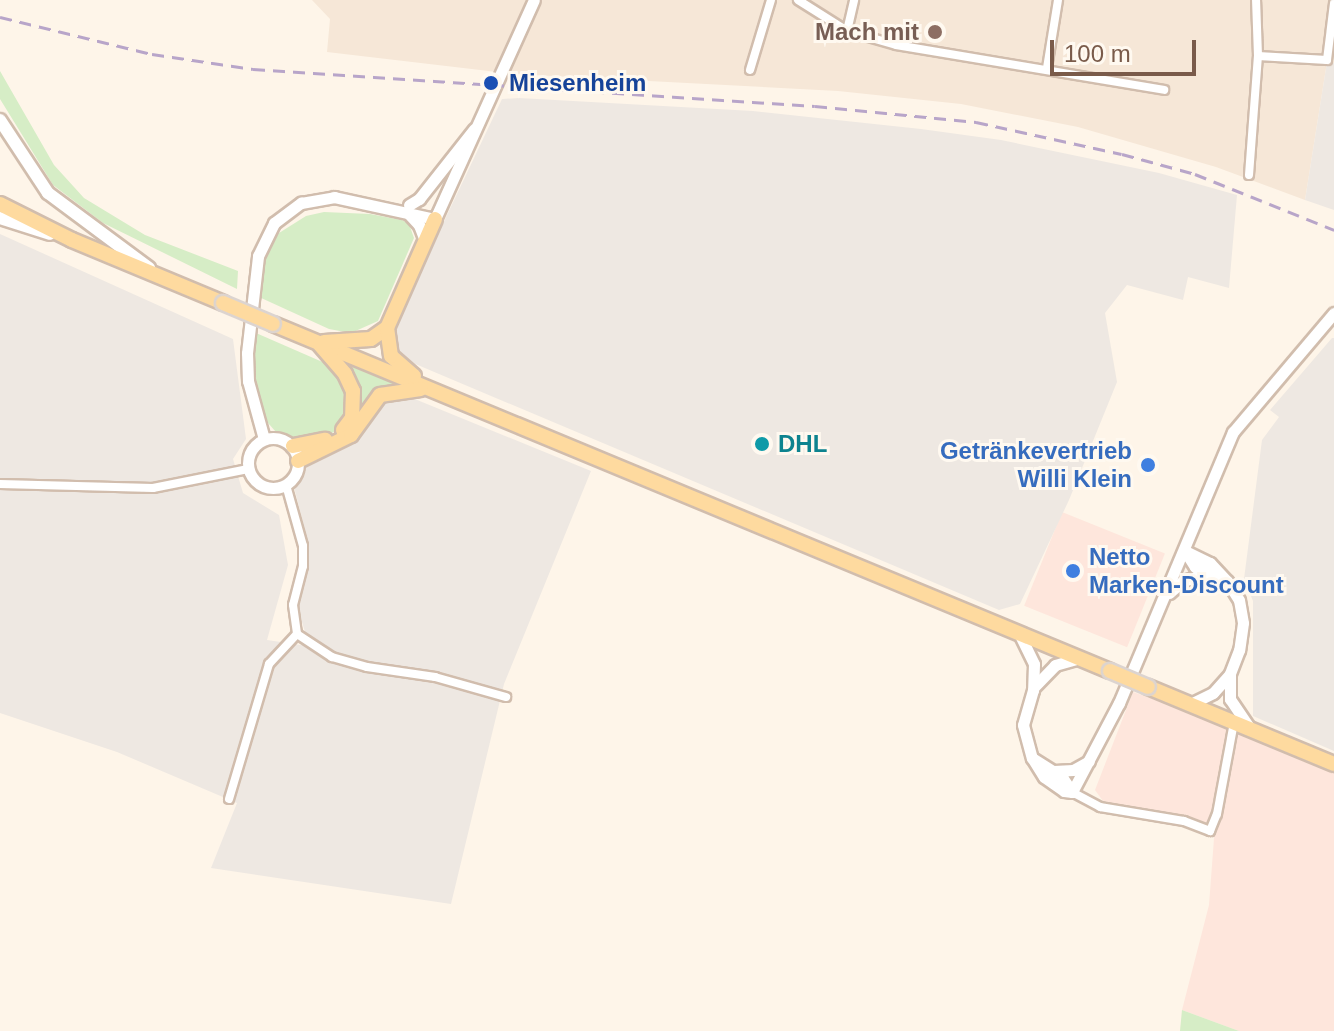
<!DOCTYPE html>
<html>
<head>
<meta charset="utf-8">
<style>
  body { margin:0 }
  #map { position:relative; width:1334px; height:1031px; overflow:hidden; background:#fef5e9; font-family:Arial,sans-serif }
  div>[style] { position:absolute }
  .residential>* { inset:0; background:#f6e7d7 }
  .commercial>* { inset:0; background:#fee6dc; transform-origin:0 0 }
  .industrial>* { inset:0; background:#eee8e2 }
  .green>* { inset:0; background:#d6edc6 }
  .roads { filter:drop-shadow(2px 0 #d1bdad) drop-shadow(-2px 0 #d1bdad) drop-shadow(0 2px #d1bdad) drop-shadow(0 -2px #d1bdad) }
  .minor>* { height:8px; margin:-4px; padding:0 4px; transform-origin:4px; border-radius:4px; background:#fff }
  .tertiary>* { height:11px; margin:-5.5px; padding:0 5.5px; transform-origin:5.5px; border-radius:5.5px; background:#fff }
  .tertiary>.ring { margin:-5.5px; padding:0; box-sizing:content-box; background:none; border:11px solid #fff; border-radius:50% }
  .secondary>* { height:12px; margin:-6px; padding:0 6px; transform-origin:6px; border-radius:6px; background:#fff }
  .primary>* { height:14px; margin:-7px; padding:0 7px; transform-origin:7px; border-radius:7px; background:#feda9f }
  .rail>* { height:3px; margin-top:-1.5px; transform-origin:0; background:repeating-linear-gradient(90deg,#b8a5c9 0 12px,transparent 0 20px) }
  .bridges { filter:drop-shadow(2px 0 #dcd4d0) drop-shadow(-2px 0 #dcd4d0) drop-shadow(0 2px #dcd4d0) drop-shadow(0 -2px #dcd4d0) }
  .primary-bridge>* { height:14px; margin:-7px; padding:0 7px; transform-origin:7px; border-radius:7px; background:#feda9f }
  .dots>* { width:22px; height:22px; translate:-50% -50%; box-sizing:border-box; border:4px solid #fff9f0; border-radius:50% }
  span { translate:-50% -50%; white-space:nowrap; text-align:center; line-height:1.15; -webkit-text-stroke:6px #fff9f0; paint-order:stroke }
  .education-label { font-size:24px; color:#785e54; font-weight:700 }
  .right { translate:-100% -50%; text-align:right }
  .transit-label { font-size:24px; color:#164399; font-weight:700 }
  .left { translate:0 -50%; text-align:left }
  .culture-label { font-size:24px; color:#0d838f; font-weight:700 }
  .shop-label { font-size:24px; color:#366cbe; font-weight:700 }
  .scale { position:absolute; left:1050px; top:40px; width:146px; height:36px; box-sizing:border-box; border:4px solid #7a5b4a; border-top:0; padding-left:10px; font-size:24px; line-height:28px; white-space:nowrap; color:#7a5b4a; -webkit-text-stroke:6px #fff9f0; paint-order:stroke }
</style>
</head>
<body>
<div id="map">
  <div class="residential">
    <div style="clip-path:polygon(312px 0,1334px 0,1334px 63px,1327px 62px,1305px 200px,1216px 167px,1078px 127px,961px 104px,838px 91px,514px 74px,327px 52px,330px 19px)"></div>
  </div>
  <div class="commercial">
    <div style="left:1062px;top:512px;width:111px;height:101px;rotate:22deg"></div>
    <div style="clip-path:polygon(1133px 692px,1233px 727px,1334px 770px,1334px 1031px,1239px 1031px,1182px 1010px,1209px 905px,1215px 825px,1149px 815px,1103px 801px,1095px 790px)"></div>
  </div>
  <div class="industrial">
    <div style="clip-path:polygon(1327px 62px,1334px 63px,1334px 210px,1305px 200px)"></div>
    <div style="clip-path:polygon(519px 98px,753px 111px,921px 129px,1001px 140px,1159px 173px,1237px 195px,1229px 288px,1188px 277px,1183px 300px,1127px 285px,1105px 313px,1117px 382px,1069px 500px,1020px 604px,999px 610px,413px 363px,398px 350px,395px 335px,401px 312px,502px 99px)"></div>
    <div style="clip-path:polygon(0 234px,233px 339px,246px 439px,233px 459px,243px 493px,279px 515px,288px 565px,267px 640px,321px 648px,305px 632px,297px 605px,307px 566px,306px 535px,294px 487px,305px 465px,313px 458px,345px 447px,386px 398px,405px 395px,591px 471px,504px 684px,451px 904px,211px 868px,237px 803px,117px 752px,0 713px)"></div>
    <div style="clip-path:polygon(1332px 338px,1334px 338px,1334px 751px,1253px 716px,1253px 601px,1244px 579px,1262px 440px,1279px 417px,1270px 410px)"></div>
  </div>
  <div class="green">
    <div style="clip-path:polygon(0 71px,54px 165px,84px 198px,145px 235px,238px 271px,237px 289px,103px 223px,53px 185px,0 99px)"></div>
    <div style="clip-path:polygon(324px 212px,370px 214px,402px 220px,409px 224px,414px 238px,378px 321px,351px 333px,329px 329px,259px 297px,262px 259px,279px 233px,306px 216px)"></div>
    <div style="clip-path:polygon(256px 333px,334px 367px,350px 395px,344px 426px,318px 441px,295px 442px,276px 432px,268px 423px,255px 390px,252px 354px)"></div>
    <div style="clip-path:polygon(339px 360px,398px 384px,397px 386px,359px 419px)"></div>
    <div style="clip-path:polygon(1182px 1010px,1239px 1031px,1180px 1031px)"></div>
  </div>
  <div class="roads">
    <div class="minor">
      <div style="left:798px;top:0;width:58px;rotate:32.3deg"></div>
      <div style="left:847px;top:31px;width:51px;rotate:15.9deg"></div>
      <div style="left:896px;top:45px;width:272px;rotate:9.5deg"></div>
      <div style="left:847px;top:31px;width:32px;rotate:-77deg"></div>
      <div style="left:1258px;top:56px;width:69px;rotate:3.3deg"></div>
      <div style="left:1327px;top:60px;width:57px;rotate:-83deg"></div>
      <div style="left:1047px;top:68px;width:69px;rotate:-80.8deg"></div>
      <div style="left:750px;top:70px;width:73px;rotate:-73.3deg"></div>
      <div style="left:1249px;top:175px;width:119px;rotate:-85.7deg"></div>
      <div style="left:1258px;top:56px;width:56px;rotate:-92deg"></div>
      <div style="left:0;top:484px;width:153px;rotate:1.5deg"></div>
      <div style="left:153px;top:488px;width:97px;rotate:-11.3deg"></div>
      <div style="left:286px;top:485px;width:63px;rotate:74.4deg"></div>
      <div style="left:303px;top:546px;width:20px;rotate:90deg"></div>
      <div style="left:303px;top:566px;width:40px;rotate:104.4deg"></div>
      <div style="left:293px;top:605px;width:29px;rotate:82deg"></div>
      <div style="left:297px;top:634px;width:42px;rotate:33.3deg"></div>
      <div style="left:332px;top:657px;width:36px;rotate:16deg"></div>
      <div style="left:367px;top:667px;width:69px;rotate:8.4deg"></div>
      <div style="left:435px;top:677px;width:74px;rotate:15.7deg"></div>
      <div style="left:1072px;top:792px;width:32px;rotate:28deg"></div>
      <div style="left:1100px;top:807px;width:85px;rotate:9.5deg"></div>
      <div style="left:1184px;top:821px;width:28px;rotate:21deg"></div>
      <div style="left:1210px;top:831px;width:18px;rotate:-68deg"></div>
      <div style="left:1217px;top:814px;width:94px;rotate:-79.5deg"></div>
      <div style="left:229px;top:799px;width:141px;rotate:-73.5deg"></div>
      <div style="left:269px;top:664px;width:41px;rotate:-47deg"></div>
    </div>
    <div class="tertiary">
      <div style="left:409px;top:205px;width:12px;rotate:-31deg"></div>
      <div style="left:419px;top:199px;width:89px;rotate:-51.8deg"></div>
      <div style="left:407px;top:212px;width:18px;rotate:47deg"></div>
      <div style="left:419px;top:225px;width:17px;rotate:69deg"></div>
      <div style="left:435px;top:219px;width:240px;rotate:-65.7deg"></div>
      <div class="ring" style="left:248px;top:438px;width:39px;height:39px"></div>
      <div style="left:264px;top:439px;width:60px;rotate:-105.4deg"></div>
      <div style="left:248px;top:381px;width:28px;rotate:-92deg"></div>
      <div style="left:247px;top:353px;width:98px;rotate:-83.5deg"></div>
      <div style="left:258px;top:256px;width:37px;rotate:-64deg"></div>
      <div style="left:274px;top:223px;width:34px;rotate:-37deg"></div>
      <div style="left:301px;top:203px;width:34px;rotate:-10deg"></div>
      <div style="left:334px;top:197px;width:103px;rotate:12.3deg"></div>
      <div style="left:1185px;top:551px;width:28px;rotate:26deg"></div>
      <div style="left:1210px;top:563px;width:25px;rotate:47deg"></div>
      <div style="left:1227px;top:581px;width:22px;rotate:58deg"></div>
      <div style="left:1239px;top:600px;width:23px;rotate:80deg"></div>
      <div style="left:1243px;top:623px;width:27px;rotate:98deg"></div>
      <div style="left:1239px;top:650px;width:26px;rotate:111deg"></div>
      <div style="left:1230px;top:674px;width:25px;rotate:132deg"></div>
      <div style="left:1213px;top:693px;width:25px;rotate:154deg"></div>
      <div style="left:1185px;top:551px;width:19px;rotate:58deg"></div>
      <div style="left:1195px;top:567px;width:28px;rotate:23deg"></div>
      <div style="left:1169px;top:593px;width:18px;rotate:-41deg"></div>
      <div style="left:1183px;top:581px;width:24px;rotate:-17deg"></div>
      <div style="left:1019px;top:633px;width:34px;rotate:64deg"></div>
      <div style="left:1034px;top:664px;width:26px;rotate:92deg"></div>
      <div style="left:1033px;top:690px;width:36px;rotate:106deg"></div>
      <div style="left:1023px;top:725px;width:34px;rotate:75deg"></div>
      <div style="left:1230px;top:675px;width:24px;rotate:90deg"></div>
      <div style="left:1230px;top:699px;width:34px;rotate:56deg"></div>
      <div style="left:1035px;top:686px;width:29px;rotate:-46deg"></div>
      <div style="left:1055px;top:665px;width:25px;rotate:-16deg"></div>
      <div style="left:1032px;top:758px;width:36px;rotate:32deg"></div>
      <div style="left:1062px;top:777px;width:18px;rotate:56deg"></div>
      <div style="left:1072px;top:792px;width:8px;rotate:-173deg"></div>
      <div style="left:1064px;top:791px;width:24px;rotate:-145deg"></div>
      <div style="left:1044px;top:777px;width:22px;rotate:-122deg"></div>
      <div style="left:1054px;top:771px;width:19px;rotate:-3deg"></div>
      <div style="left:1073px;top:770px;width:18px;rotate:-29deg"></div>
      <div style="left:1072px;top:792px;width:101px;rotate:-62.2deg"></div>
      <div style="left:1119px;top:703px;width:294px;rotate:-67.2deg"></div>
      <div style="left:1233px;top:432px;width:156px;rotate:-49.7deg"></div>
    </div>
    <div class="secondary">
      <div style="left:0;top:120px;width:87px;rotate:56.7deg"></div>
      <div style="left:48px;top:193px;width:126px;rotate:36.6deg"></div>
      <div style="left:0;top:218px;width:52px;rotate:17.7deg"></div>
    </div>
    <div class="primary">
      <div style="left:0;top:204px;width:80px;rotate:26.6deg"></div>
      <div style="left:72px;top:240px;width:164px;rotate:22.6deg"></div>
      <div style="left:273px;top:324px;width:906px;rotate:22.52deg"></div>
      <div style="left:324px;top:342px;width:47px;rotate:-3.7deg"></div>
      <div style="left:371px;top:339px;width:19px;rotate:-35deg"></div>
      <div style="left:320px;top:345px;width:38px;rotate:49deg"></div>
      <div style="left:345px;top:374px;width:19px;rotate:65deg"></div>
      <div style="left:353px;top:391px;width:27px;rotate:92deg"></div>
      <div style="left:352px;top:418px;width:15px;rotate:127deg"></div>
      <div style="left:414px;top:376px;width:30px;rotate:-139deg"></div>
      <div style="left:391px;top:356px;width:28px;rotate:-98deg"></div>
      <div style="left:387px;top:328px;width:119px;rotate:-66.2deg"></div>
      <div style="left:293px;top:446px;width:33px;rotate:-11deg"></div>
      <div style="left:298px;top:461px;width:59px;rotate:-26.1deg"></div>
      <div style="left:351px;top:435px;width:49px;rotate:-54.1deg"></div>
      <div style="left:380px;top:395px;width:41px;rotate:-8.3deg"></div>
      <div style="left:1148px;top:687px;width:201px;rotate:22.5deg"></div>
    </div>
  </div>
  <div class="rail">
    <div style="left:0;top:17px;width:156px;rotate:13.7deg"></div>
    <div style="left:152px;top:54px;width:102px;rotate:8.4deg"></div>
    <div style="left:253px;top:69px;width:563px;rotate:3.77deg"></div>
    <div style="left:815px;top:106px;width:162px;rotate:5.7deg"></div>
    <div style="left:976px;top:122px;width:149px;rotate:12.4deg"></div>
    <div style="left:1122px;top:154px;width:76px;rotate:15.3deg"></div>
    <div style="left:1195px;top:174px;width:150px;rotate:21.9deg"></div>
  </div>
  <div class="bridges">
    <div class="primary-bridge">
      <div style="left:223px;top:303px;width:54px;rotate:22.8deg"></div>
      <div style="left:1110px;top:671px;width:41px;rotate:22.8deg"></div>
    </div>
  </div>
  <div class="dots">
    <div style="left:935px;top:32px;background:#8d6e63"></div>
    <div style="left:491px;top:83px;background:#1a4fb4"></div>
    <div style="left:762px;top:444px;background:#0f9aa8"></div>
    <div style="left:1148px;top:465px;background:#3f7fe0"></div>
    <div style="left:1073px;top:571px;background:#3f7fe0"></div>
  </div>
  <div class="education-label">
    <span class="right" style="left:919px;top:32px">Mach mit</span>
  </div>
  <div class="transit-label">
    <span class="left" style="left:509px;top:83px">Miesenheim</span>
  </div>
  <div class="culture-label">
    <span class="left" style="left:778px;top:444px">DHL</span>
  </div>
  <div class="shop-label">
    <span class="right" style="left:1132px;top:465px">Getränkevertrieb<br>Willi Klein</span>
    <span class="left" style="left:1089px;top:571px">Netto<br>Marken-Discount</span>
  </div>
  <div class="scale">100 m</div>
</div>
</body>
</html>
